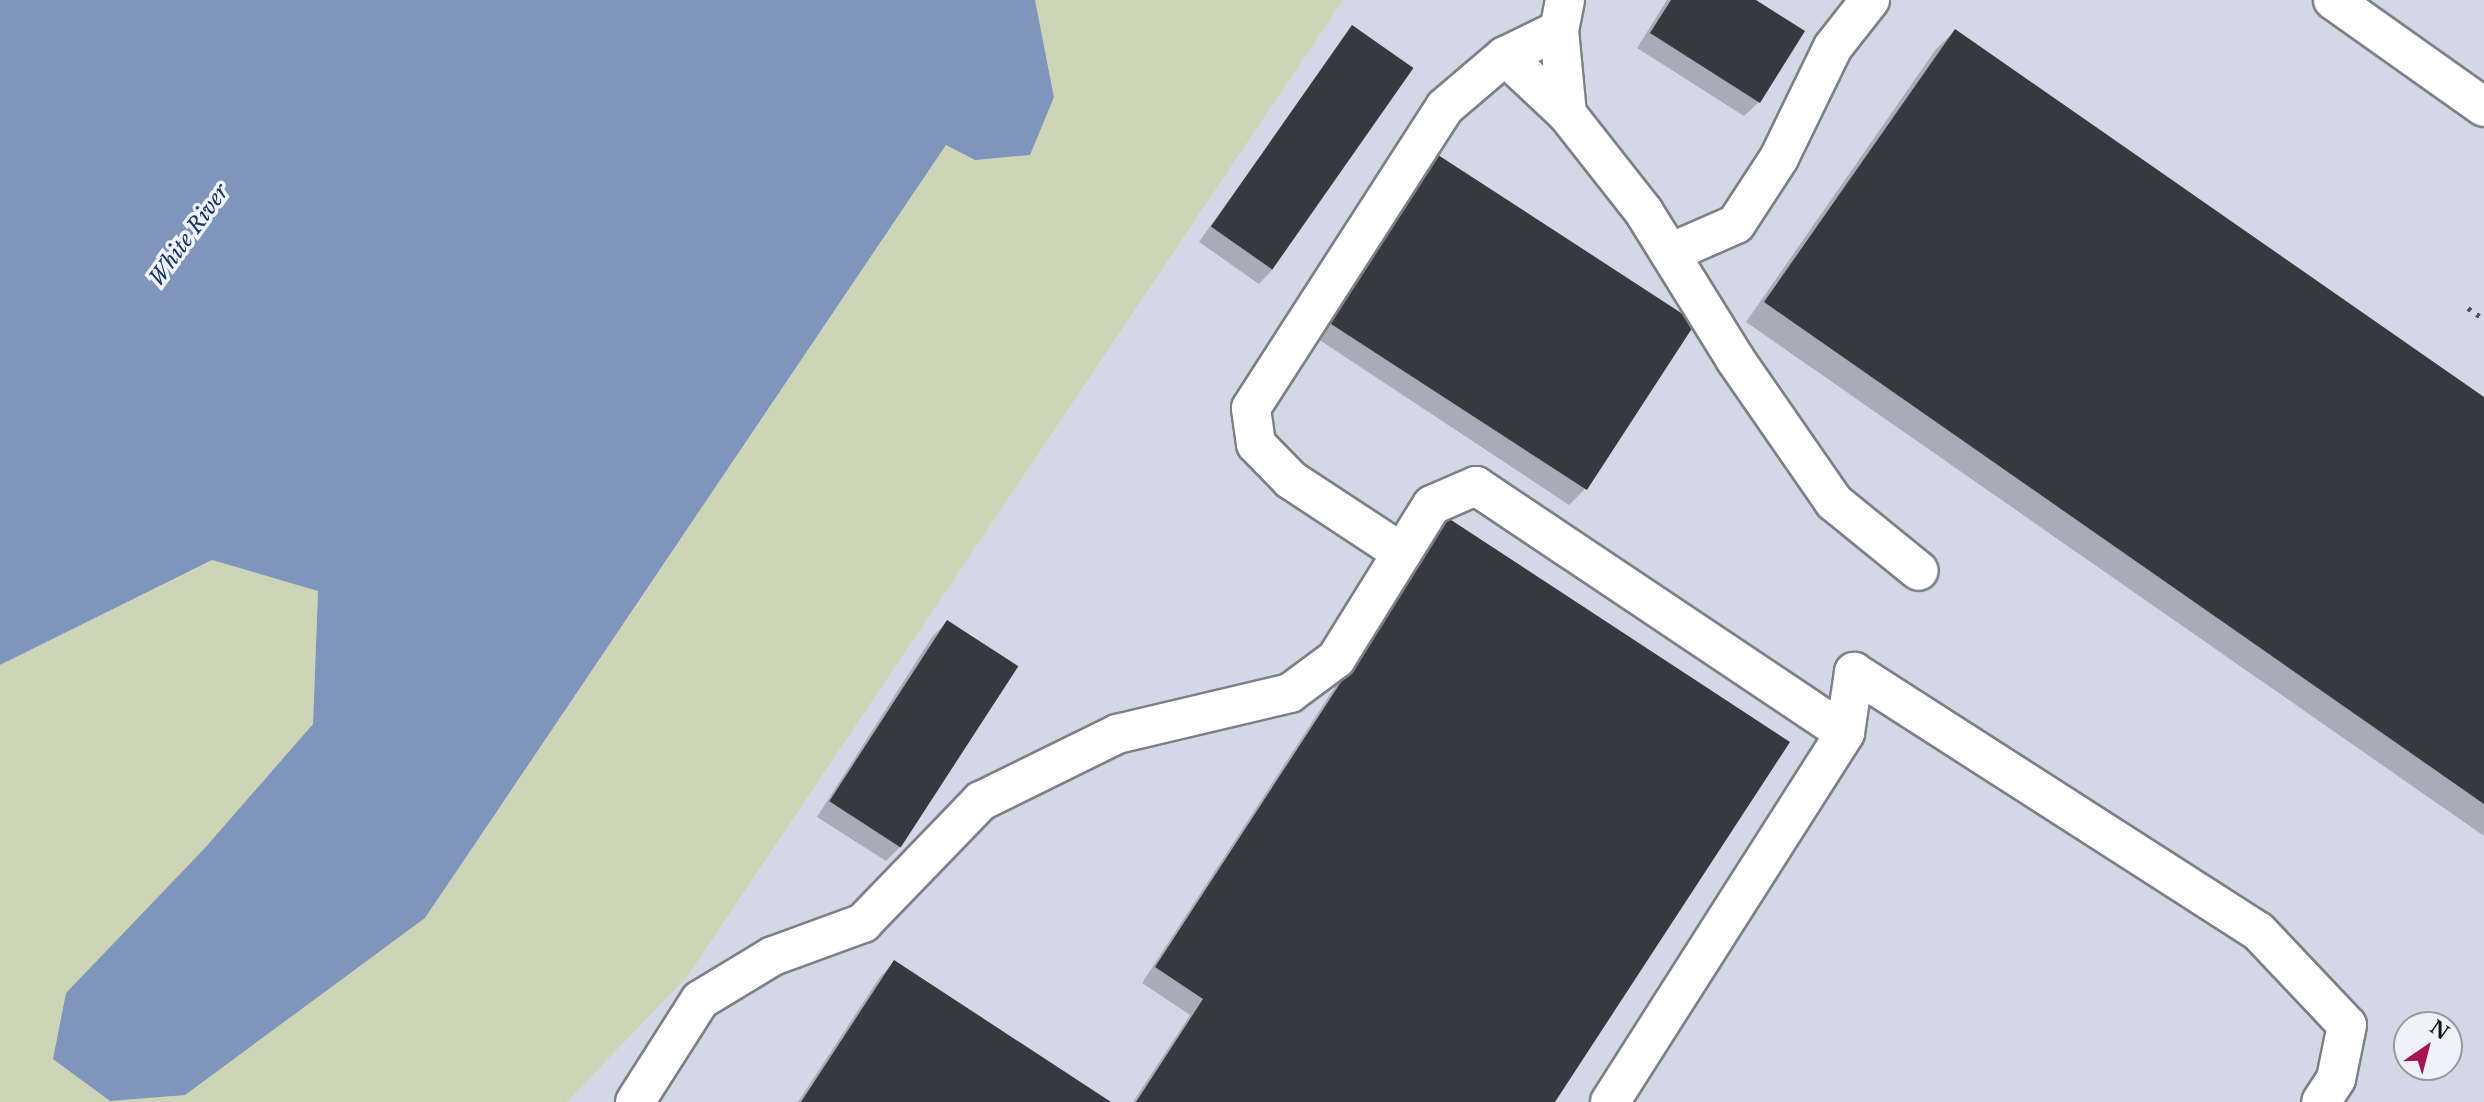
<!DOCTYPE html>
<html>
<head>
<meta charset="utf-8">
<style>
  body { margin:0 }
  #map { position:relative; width:2484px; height:1102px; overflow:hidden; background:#e2e4ec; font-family:"Libre Baskerville",serif }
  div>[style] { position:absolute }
  .built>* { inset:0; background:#d3d8e7 }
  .green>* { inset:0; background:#cdd5b6 }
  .water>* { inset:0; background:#7f95bc }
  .shadow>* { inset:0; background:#0003 }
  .building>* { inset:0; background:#36393e; transform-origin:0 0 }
  .roads { filter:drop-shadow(2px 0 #7e8087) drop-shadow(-2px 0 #7e8087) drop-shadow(0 2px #7e8087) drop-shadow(0 -2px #7e8087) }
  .minor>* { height:38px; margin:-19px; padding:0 19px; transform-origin:19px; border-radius:19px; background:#fff }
  .rail>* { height:5px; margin-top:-2.5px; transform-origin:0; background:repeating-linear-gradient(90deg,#4f5154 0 3.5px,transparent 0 10.5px) }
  span { translate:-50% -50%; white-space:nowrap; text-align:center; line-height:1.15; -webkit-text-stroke:7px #eff2f9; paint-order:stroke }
  .water-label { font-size:21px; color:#173263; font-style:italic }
  .north { position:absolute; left:2393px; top:1011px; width:70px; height:70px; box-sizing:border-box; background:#eff2f9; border:2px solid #97999e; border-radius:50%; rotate:35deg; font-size:19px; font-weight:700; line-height:28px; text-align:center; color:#131416 }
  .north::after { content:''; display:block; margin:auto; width:24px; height:32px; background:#a51555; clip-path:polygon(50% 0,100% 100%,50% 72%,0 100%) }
</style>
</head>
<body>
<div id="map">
  <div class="built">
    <div style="clip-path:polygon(evenodd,1343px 0,2484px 0,2484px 1102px,567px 1102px,687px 977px,1343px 0,2407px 1025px,2449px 1025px,2449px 1067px,2407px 1067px,2407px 1025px)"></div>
  </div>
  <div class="green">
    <div style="clip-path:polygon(1035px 0,1343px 0,687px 977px,567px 1102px,0 1102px,0 665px,212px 560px,318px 590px,313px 724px,204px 849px,425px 918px,946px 145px,975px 160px,1054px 97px)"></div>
  </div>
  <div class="water">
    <div style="clip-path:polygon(0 0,1035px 0,1054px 97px,1030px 155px,975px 160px,946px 145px,425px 918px,185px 1095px,110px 1101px,53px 1059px,66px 993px,204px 849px,313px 724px,318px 591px,212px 560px,0 665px)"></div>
  </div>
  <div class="shadow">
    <div style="clip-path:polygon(1667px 0,1753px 0,1759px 102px,1744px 116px,1637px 48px)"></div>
    <div style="clip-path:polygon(1352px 27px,1273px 269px,1259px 284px,1199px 242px)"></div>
    <div style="clip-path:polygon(1955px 31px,2484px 399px,2484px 836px,1746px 322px,1936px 49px)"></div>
    <div style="clip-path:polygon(1421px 170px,1693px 325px,1584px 490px,1569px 505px,1312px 335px)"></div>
    <div style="clip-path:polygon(1448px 521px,1553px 1102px,1133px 1102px,1190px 1015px,1142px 983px,1434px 535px)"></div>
    <div style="clip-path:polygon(947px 622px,901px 846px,886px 861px,817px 817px,932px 637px)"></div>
    <div style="clip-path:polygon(894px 962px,1108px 1102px,798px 1102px,880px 977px)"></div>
  </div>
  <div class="building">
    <div style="clip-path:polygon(1671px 0,1756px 0,1805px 31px,1760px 103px,1650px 33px)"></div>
    <div style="left:1352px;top:25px;width:75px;height:246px;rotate:35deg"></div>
    <div style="clip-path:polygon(1955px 29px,2484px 397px,2484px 804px,1764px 302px)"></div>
    <div style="left:1435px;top:153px;width:311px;height:200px;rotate:33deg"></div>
    <div style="clip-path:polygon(1448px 518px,1790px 742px,1555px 1102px,1136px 1102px,1203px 999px,1155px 967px)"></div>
    <div style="left:947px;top:620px;width:85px;height:216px;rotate:33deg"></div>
    <div style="clip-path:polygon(894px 960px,1111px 1102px,801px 1102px)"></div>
  </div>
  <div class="roads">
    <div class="minor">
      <div style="left:1565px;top:0;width:31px;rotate:101deg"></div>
      <div style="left:1559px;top:30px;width:84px;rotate:84.6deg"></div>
      <div style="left:1567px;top:114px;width:125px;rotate:51.8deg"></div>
      <div style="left:1644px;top:212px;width:173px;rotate:58.2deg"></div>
      <div style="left:1735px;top:359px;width:174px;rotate:55.3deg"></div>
      <div style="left:1834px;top:502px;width:109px;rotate:39.1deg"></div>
      <div style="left:2333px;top:0;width:185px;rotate:35.3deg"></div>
      <div style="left:1505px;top:56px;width:85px;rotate:43.1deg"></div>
      <div style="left:1670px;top:253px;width:72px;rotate:-23.7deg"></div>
      <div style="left:1736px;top:224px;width:79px;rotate:-56.9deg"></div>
      <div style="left:1779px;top:158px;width:123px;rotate:-64.1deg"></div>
      <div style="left:1833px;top:47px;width:60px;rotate:-51.8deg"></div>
      <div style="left:1402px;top:553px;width:133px;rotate:-146.7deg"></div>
      <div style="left:1291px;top:480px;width:50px;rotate:-134.2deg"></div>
      <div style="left:1256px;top:444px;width:36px;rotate:-98deg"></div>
      <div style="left:1251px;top:408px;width:358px;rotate:-57.2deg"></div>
      <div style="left:1445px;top:107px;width:79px;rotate:-40.4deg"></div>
      <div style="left:1505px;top:56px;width:60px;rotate:-25.7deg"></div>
      <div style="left:635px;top:1102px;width:121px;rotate:-57.5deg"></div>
      <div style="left:700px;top:1000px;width:85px;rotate:-31.1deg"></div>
      <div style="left:773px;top:956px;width:96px;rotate:-20.1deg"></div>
      <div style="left:863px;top:923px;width:170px;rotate:-46deg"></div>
      <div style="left:981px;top:801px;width:152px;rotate:-26.2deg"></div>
      <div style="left:1117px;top:734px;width:178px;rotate:-13.3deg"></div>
      <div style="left:1290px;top:693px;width:57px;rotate:-36.5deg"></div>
      <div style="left:1336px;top:659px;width:181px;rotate:-58.1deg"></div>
      <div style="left:1432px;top:505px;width:48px;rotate:-23.4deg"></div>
      <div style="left:1476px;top:486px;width:444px;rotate:33.8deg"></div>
      <div style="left:1610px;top:1102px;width:437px;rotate:-57.5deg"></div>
      <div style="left:1845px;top:733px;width:62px;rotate:-81.6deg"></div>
      <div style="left:1854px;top:672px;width:480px;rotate:32.7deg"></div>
      <div style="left:2258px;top:931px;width:129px;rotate:46.6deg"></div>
      <div style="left:2347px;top:1025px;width:55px;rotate:101.5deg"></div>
      <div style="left:2336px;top:1079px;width:27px;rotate:123deg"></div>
    </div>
  </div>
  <div class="rail">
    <div style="left:2468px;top:308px;width:19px;rotate:35deg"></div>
  </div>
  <div class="water-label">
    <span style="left:189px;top:235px;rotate:-54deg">White River</span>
  </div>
  <div class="north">N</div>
</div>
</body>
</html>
